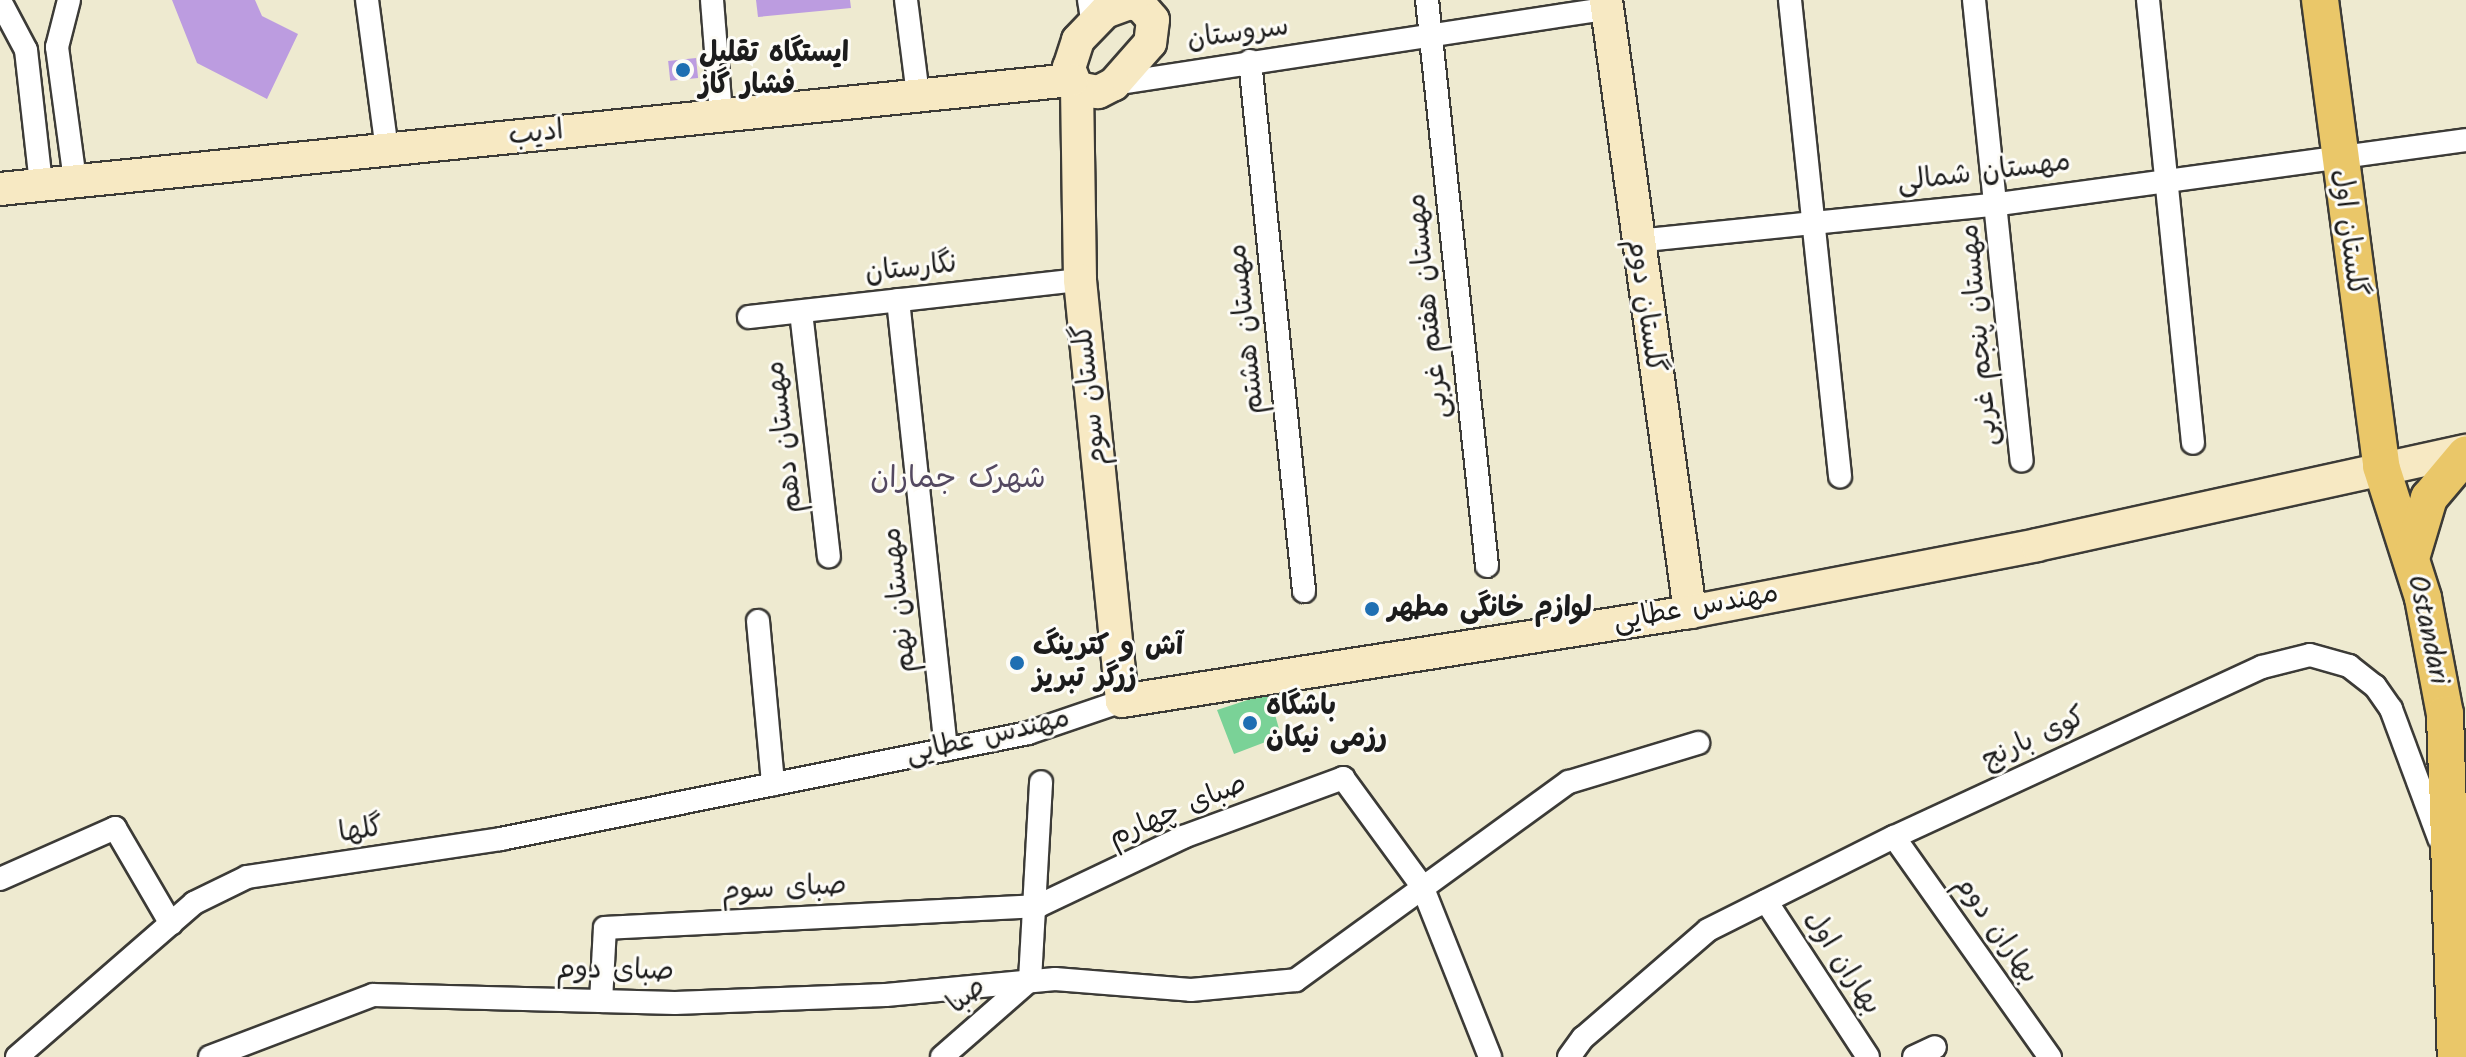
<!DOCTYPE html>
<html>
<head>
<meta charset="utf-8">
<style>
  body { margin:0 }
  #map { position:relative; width:2466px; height:1057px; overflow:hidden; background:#eeead0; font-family:Kalam,"Playpen Sans Arabic",sans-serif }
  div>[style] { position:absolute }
  .green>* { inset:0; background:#7ad297 }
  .building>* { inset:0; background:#bc9ce0; transform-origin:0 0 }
  .roads { filter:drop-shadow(2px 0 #3c3b37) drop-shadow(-2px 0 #3c3b37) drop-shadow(0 2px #3c3b37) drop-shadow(0 -2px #3c3b37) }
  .street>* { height:22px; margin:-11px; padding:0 11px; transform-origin:11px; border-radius:11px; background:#fff }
  .secondary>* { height:32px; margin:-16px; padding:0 16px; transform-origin:16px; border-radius:16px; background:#f7e9c3 }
  .primary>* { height:36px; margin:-18px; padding:0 18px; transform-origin:18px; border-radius:18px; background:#eac769 }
  .dots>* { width:22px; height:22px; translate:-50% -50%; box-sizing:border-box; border:4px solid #fdfcf7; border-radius:50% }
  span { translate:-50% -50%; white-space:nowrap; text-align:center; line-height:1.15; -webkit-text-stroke:6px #fdfcf7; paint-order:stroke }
  .street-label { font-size:28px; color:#1c1c1c }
  .poi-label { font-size:28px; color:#1c1c1c; font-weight:700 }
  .left { translate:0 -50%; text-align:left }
  .neighbourhood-label { font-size:30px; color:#544961 }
</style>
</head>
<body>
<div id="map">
  <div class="green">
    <div style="clip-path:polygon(1278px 690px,1283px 708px,1274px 711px,1281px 736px,1234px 754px,1217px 710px)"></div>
  </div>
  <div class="building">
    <div style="clip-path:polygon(172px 0,255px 0,262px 16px,298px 34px,267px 99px,197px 63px)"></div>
    <div style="clip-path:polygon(756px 0,850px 0,851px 8px,758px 17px)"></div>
    <div style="left:696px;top:58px;width:20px;height:28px;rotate:84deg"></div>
  </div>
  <div class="roads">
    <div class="street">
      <div style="left:69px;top:0;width:49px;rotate:104.3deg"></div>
      <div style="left:57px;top:47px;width:135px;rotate:82.3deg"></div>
      <div style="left:367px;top:0;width:150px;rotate:82.4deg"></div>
      <div style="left:712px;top:0;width:115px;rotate:85.5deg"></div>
      <div style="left:906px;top:0;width:96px;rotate:82.8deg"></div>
      <div style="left:1089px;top:0;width:24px;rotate:81deg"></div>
      <div style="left:1427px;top:0;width:569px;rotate:83.95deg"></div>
      <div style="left:1790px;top:0;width:479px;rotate:84deg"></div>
      <div style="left:1974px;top:0;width:463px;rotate:84.1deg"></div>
      <div style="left:2148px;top:0;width:445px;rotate:84.2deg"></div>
      <div style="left:0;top:1px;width:55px;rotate:62deg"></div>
      <div style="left:26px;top:50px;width:135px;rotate:83.6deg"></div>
      <div style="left:1250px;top:61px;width:533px;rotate:84.18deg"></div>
      <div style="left:1114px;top:84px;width:499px;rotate:-8.7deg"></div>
      <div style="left:1636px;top:241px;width:365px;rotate:-5.8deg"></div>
      <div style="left:1999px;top:204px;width:471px;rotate:-7.8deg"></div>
      <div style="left:898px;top:300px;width:452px;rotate:83.9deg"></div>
      <div style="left:801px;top:312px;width:246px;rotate:83.5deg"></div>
      <div style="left:749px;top:317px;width:333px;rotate:-6.4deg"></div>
      <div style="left:758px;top:621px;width:164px;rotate:84.7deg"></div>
      <div style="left:1894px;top:837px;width:270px;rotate:54.7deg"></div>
      <div style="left:0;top:879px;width:126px;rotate:-23.9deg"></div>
      <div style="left:115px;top:828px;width:111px;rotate:59.7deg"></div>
      <div style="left:1766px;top:901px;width:186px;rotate:56.8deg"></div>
      <div style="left:1030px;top:980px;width:198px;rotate:-86.8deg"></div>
      <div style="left:601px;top:1001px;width:73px;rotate:-86.9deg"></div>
      <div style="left:605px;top:928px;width:434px;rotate:-2.9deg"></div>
      <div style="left:1038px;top:906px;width:161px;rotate:-25.4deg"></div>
      <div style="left:1183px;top:837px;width:171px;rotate:-20.2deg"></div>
      <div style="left:1343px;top:778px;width:134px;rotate:53.8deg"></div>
      <div style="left:1422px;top:886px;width:184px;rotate:68.3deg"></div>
      <div style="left:17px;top:1057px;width:235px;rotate:-41deg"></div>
      <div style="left:194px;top:903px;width:59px;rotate:-26.1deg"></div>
      <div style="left:247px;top:877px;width:257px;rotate:-8.5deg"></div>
      <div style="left:501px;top:839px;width:538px;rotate:-11.37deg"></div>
      <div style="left:1028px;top:733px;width:99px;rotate:-18.8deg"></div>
      <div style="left:210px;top:1057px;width:174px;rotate:-20.8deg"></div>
      <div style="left:373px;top:995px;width:302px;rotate:1.5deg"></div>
      <div style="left:675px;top:1003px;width:211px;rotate:-2.2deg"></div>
      <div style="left:886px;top:995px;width:170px;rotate:-5.4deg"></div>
      <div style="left:1055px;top:979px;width:136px;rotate:4.6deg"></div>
      <div style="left:1191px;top:990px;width:105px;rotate:-5.4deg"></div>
      <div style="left:1296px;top:980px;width:337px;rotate:-36deg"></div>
      <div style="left:1569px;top:782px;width:135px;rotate:-16.8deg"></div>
      <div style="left:942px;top:1057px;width:117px;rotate:-41.2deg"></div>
      <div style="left:1569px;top:1057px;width:24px;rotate:-54deg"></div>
      <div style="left:1583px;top:1038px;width:165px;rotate:-40.8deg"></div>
      <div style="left:1708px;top:930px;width:208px;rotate:-26.6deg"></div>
      <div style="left:1894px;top:837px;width:405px;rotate:-24.8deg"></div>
      <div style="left:2262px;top:667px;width:49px;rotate:-14deg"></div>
      <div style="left:2310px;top:655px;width:41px;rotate:15.8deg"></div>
      <div style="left:2349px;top:666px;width:33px;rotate:38deg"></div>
      <div style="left:2375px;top:686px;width:28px;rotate:55deg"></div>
      <div style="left:2391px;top:709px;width:138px;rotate:69.6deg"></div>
      <div style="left:1914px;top:1057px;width:23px;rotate:-25deg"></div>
    </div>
    <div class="secondary">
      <div style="left:1606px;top:0;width:618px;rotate:82.18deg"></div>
      <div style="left:1130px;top:3px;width:11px;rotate:15deg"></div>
      <div style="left:1141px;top:6px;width:18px;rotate:49deg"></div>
      <div style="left:1153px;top:20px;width:23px;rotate:97deg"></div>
      <div style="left:1150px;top:43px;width:55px;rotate:131.3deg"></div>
      <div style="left:1114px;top:84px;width:18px;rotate:153deg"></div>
      <div style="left:1098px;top:92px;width:21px;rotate:-169deg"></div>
      <div style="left:1077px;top:88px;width:22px;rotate:-112deg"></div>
      <div style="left:1069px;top:68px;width:29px;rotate:-72deg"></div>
      <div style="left:1078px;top:40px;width:39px;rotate:-46deg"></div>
      <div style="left:1105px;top:12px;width:27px;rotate:-20deg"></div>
      <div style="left:1077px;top:88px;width:192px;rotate:89.1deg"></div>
      <div style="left:1080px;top:280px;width:423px;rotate:84.3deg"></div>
      <div style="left:1122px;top:701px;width:575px;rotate:-8.91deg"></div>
      <div style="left:1690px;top:612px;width:353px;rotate:-10.9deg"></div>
      <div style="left:2037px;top:545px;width:439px;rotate:-12.4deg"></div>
      <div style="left:0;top:189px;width:1077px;rotate:-5.81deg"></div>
    </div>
    <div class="primary">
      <div style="left:2320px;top:0;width:470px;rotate:82.5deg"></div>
      <div style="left:2381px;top:466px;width:139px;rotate:72.3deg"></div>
      <div style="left:2423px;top:598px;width:118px;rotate:79.3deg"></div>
      <div style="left:2445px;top:714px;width:343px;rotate:88.2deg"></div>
      <div style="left:2411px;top:558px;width:63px;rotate:-73.3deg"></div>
      <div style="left:2429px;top:498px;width:57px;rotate:-49.9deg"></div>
    </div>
  </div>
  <div class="dots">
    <div style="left:683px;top:70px;background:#1f6fb2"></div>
    <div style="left:1372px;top:609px;background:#1f6fb2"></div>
    <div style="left:1017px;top:663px;background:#1f6fb2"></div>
    <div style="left:1250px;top:723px;background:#1f6fb2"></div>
  </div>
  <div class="street-label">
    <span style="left:1238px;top:34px;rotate:-8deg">سروستان</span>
    <span style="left:536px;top:134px;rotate:-6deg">ادیب</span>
    <span style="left:1984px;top:173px;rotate:-7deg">مهستان شمالی</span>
    <span style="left:2348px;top:233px;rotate:83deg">گلستان اول</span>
    <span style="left:911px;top:269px;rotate:-6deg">نگارستان</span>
    <span style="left:1429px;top:306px;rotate:-96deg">مهستان هفتم غربی</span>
    <span style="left:1645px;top:306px;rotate:82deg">گلستان دوم</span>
    <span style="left:1247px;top:329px;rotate:-96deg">مهستان هشتم</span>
    <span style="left:1980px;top:335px;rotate:-95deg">مهستان پنجم غربی</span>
    <span style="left:1091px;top:395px;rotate:-96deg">گلستان سوم</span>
    <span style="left:785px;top:437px;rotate:-97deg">مهستان دهم</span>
    <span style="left:900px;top:600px;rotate:-96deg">مهستان نهم</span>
    <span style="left:1696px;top:608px;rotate:-10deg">مهندس عطایی</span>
    <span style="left:2427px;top:630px;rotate:78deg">Ostandari</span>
    <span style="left:988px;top:737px;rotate:-13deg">مهندس عطایی</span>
    <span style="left:2034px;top:739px;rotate:-25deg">کوی بارنج</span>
    <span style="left:1178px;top:811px;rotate:-23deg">صبای چهارم</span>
    <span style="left:361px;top:831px;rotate:-9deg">گلها</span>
    <span style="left:784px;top:889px;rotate:-3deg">صبای سوم</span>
    <span style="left:1996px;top:930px;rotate:55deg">بهاران دوم</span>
    <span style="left:1842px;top:963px;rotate:57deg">بهاران اول</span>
    <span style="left:615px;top:971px;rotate:1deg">صبای دوم</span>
    <span style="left:967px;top:996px;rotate:-41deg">صبا</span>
  </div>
  <div class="poi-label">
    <span class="left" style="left:699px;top:70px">ایستگاه تقلیل<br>فشار گاز</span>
    <span class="left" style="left:1388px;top:609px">لوازم خانگی مطهر</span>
    <span class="left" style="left:1033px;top:663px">آش و کترینگ<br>زرگر تبریز</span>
    <span class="left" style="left:1266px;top:723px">باشگاه<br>رزمی نیکان</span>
  </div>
  <div class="neighbourhood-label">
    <span style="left:958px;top:479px">شهرک جماران</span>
  </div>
</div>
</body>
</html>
